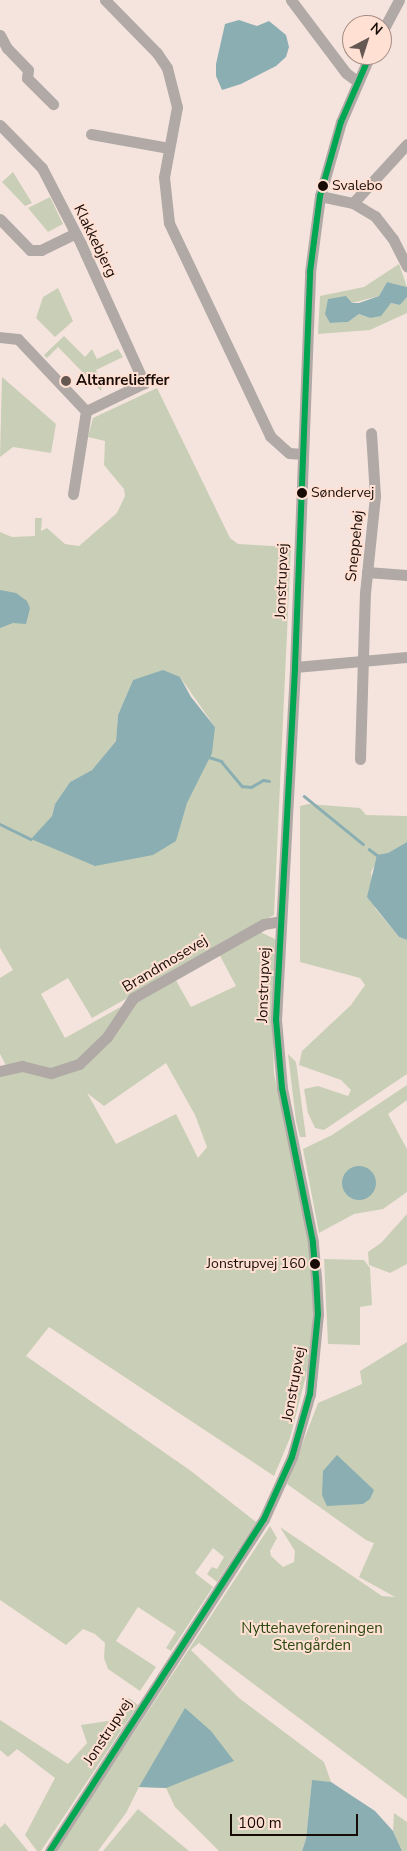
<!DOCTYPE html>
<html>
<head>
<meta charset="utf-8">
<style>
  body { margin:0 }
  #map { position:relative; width:407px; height:1851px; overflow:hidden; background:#f5e4dd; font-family:"Nunito Sans",sans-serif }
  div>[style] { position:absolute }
  .green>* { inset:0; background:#c9cfb6 }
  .water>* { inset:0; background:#8baeb3 }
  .round { border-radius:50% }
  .stream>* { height:2.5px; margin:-1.25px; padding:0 1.25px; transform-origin:1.25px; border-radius:1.25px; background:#8baeb3 }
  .minor>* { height:11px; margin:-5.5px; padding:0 5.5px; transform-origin:5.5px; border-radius:5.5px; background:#b0a9a6 }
  .bus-1>* { height:6px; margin:-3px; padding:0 3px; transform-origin:3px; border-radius:3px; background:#00a651 }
  .dots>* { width:14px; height:14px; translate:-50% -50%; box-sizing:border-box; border:2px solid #ffe0d3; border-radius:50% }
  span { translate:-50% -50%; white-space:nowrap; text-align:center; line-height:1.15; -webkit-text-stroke:4px #ffe0d3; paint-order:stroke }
  .bus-label { font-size:14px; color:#180c07 }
  .left { translate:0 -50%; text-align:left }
  .right { translate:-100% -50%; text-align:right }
  .street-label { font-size:15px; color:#180c07 }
  .poi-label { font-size:15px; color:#180c07; font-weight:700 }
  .park-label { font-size:15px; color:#2a480e }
  .north { position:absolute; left:342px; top:15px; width:50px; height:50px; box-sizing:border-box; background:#ffe0d3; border:1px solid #a38b81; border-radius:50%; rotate:40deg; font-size:14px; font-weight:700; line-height:20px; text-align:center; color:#180c07 }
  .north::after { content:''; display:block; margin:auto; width:18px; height:22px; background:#655852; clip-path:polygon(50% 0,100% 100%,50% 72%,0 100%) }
  .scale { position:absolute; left:230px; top:1814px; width:128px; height:22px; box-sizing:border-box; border:2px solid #180c07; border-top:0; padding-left:6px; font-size:15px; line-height:18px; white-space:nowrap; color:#180c07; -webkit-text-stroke:4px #ffe0d3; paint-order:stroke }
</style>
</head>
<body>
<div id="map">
  <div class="green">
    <div style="clip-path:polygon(13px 172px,32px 203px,25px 206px,2px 182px)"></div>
    <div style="clip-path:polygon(50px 197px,63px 224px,48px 232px,28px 208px)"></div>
    <div style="clip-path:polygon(399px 264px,407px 287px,387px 282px,379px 296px,352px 303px,330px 323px,348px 322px,359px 314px,370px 318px,391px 303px,400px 305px,407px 297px,407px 313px,370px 330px,318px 334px,320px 296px,364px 287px)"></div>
    <div style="clip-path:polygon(58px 288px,73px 321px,55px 337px,36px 318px,43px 297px)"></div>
    <div style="clip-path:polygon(64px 336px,85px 357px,92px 349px,97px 359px,118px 349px,123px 357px,96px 370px,102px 385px,101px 391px,58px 347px,47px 358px,44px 355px)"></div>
    <div style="clip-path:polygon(2px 377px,56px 424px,51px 453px,13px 447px,0 457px)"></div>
    <div style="clip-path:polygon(evenodd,157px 388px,230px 538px,238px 544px,291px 547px,274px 915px,92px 1018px,68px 978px,41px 994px,65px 1038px,174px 977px,191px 1007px,236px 986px,218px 952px,258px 931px,277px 940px,272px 1009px,274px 1074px,311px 1246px,313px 1309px,311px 1356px,290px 1438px,274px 1476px,49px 1327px,26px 1356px,191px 1471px,256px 1522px,217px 1582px,207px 1574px,212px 1567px,217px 1569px,224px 1557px,213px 1548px,195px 1573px,213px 1587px,171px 1651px,166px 1648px,176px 1632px,138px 1607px,116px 1641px,156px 1667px,140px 1691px,108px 1669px,104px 1658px,105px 1643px,95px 1634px,83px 1629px,66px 1645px,0 1600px,0 1076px,9px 1071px,0 1054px,0 978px,13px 970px,0 948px,0 532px,12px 537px,35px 536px,35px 518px,42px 518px,41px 531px,47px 528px,65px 544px,79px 546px,117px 513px,125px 496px,124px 489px,104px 465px,105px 441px,88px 437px,93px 418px,157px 388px,180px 677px,215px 727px,180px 804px,32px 839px,52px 816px,55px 804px,70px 782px,92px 770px,116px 741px,118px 715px,133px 680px,180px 677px,157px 388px,166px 1063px,195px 1115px,207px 1147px,198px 1158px,176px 1114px,116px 1144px,87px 1093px,104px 1106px,166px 1063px)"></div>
    <div style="clip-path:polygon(308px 804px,360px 808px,366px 815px,407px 816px,407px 842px,378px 859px,371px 872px,375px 908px,399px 937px,407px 940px,407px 1074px,324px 1130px,315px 1128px,308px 1113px,304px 1089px,318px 1086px,348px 1096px,351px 1090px,341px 1080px,299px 1065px,302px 1051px,351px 1005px,365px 985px,360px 978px,300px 962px,300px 806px)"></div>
    <div style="clip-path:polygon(288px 1054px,296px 1062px,306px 1137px,300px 1137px,296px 1121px)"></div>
    <div style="clip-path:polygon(407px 1085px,407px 1100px,388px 1114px,407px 1149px,407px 1192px,383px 1209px,354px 1214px,319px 1233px,303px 1149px,332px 1135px)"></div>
    <div style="clip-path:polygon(407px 1214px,407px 1264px,390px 1273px,369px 1265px,368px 1252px,381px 1243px)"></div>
    <div style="clip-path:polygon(324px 1259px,364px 1260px,370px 1268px,372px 1305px,360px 1307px,360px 1345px,328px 1344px)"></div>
    <div style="clip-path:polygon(407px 1342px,407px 1799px,199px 1643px,191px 1650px,239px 1698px,324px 1762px,331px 1782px,312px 1781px,306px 1839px,302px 1851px,219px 1851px,175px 1807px,166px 1788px,139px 1787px,126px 1813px,98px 1851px,56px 1851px,270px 1526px,277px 1538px,270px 1551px,271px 1556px,283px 1567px,294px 1562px,295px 1551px,280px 1527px,382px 1596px,395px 1597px,359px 1577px,374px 1543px,366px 1540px,287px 1484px,318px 1403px,362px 1384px,360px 1371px)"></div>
    <div style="clip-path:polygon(129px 1698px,138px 1705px,41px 1851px,37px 1851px,25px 1835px,55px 1778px,17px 1749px,8px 1757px,0 1750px,0 1720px,68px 1764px,87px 1743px,81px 1725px,114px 1720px)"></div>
    <div style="clip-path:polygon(138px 1809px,189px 1851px,103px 1851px)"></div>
    <div style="clip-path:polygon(394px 1813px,407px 1822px,407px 1851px,402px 1851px,393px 1831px)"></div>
    <div style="clip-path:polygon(5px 1823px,28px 1851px,0 1851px,0 1828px)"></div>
  </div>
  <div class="water">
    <div style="clip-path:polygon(239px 20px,257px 26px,269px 21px,286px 35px,289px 47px,286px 57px,276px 66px,241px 84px,222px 90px,216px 76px,216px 64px,225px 24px)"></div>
    <div style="clip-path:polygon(387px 282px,407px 287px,407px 297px,400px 305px,391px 303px,381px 316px,370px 318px,359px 314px,348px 322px,330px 323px,325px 314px,328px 299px,346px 296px,352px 303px,359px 303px,379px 296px)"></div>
    <div style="clip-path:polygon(0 590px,16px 593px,27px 601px,30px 608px,26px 624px,13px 623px,0 628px)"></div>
    <div style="clip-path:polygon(163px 670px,180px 677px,191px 697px,215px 727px,212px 753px,187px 803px,176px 841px,153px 855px,95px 866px,31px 839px,52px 816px,55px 804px,70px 782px,92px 770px,116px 741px,118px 715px,133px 680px)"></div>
    <div style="clip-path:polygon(407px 842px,407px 940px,399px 937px,367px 897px,377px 855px,388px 853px)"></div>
    <div class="round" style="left:342px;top:1166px;width:34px;height:34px"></div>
    <div style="clip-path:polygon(337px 1455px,374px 1490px,370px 1499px,363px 1504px,327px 1506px,322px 1495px,323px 1471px)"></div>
    <div style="clip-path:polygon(185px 1708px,211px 1731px,234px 1761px,166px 1788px,139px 1787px)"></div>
    <div style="clip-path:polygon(312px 1780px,331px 1782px,375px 1811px,393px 1831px,402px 1851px,302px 1851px,306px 1839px)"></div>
  </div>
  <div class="stream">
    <div style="left:209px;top:757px;width:13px;rotate:18deg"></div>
    <div style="left:221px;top:761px;width:33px;rotate:50deg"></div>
    <div style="left:242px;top:786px;width:9px;rotate:6deg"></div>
    <div style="left:251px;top:787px;width:14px;rotate:-30deg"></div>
    <div style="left:263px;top:780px;width:6px;rotate:9deg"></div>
    <div style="left:304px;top:796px;width:76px;rotate:39.1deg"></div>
    <div style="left:0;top:824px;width:34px;rotate:26deg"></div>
    <div style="left:369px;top:849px;width:10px;rotate:37deg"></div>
  </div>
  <div class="minor">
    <div style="left:105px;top:0;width:74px;rotate:45.5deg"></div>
    <div style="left:157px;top:53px;width:18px;rotate:56deg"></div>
    <div style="left:167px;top:68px;width:40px;rotate:75.6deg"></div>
    <div style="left:177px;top:107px;width:71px;rotate:100.5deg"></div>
    <div style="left:164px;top:177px;width:46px;rotate:83.8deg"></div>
    <div style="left:169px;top:223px;width:236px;rotate:64.6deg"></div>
    <div style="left:270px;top:436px;width:25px;rotate:42deg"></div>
    <div style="left:289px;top:453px;width:14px;rotate:4deg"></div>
    <div style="left:291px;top:0;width:91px;rotate:53deg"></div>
    <div style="left:346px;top:73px;width:14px;rotate:36deg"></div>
    <div style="left:382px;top:32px;width:36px;rotate:-62deg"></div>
    <div style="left:0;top:35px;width:15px;rotate:62deg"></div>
    <div style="left:7px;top:48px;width:30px;rotate:46deg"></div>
    <div style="left:28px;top:70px;width:8px;rotate:97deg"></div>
    <div style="left:27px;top:78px;width:37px;rotate:45deg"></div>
    <div style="left:0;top:125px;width:60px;rotate:45.7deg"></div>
    <div style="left:42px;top:168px;width:85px;rotate:62.8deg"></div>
    <div style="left:81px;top:244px;width:153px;rotate:65.6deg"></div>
    <div style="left:144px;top:383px;width:64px;rotate:154.2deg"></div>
    <div style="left:86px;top:411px;width:99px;rotate:-133.4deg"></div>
    <div style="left:18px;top:339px;width:18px;rotate:-174deg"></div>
    <div style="left:91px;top:134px;width:79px;rotate:10.2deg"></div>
    <div style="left:320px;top:196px;width:34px;rotate:12deg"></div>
    <div style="left:353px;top:203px;width:26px;rotate:31deg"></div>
    <div style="left:375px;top:216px;width:29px;rotate:52deg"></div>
    <div style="left:393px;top:239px;width:31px;rotate:63deg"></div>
    <div style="left:353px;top:203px;width:80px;rotate:-47.5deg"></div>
    <div style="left:0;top:219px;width:43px;rotate:45.9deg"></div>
    <div style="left:30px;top:250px;width:11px"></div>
    <div style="left:41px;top:250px;width:37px;rotate:-26deg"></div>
    <div style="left:73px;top:494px;width:84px;rotate:-81.1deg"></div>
    <div style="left:367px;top:572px;width:40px;rotate:4.3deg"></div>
    <div style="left:295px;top:667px;width:112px;rotate:-5.1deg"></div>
    <div style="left:360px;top:759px;width:166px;rotate:-88.3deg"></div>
    <div style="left:365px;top:593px;width:98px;rotate:-84.1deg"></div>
    <div style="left:375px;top:496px;width:63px;rotate:-93.6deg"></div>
    <div style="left:0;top:1071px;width:23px;rotate:-13deg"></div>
    <div style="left:22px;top:1066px;width:30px;rotate:14deg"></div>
    <div style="left:51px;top:1073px;width:29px;rotate:-18deg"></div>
    <div style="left:79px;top:1064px;width:39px;rotate:-44deg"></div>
    <div style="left:107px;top:1037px;width:47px;rotate:-56.3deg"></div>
    <div style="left:133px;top:998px;width:150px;rotate:-29.5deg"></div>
    <div style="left:264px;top:924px;width:17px;rotate:-10deg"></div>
    <div style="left:50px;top:1851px;width:395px;rotate:-57.2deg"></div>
    <div style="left:264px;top:1519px;width:68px;rotate:-65.7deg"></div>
    <div style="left:292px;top:1457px;width:66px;rotate:-74.1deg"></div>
    <div style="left:310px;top:1394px;width:80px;rotate:-84.3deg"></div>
    <div style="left:318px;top:1314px;width:36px;rotate:-93deg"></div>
    <div style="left:316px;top:1278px;width:36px;rotate:-95deg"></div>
    <div style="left:313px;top:1242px;width:157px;rotate:-101.4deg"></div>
    <div style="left:282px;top:1088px;width:68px;rotate:-95deg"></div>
    <div style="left:276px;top:1020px;width:354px;rotate:-86.9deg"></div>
    <div style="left:295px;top:667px;width:395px;rotate:-87.8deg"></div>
    <div style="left:310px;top:272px;width:77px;rotate:-82.5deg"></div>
    <div style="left:320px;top:196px;width:77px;rotate:-74.2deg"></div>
    <div style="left:341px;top:122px;width:73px;rotate:-66.6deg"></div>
  </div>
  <div class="bus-1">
    <div style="left:50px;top:1851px;width:395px;rotate:-57.2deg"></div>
    <div style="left:264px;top:1519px;width:68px;rotate:-65.7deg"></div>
    <div style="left:292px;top:1457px;width:66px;rotate:-74.1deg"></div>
    <div style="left:310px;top:1394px;width:80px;rotate:-84.3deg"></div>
    <div style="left:318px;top:1314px;width:36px;rotate:-93deg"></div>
    <div style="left:316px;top:1278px;width:36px;rotate:-95deg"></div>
    <div style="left:313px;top:1242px;width:157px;rotate:-101.4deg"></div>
    <div style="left:282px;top:1088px;width:68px;rotate:-95deg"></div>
    <div style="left:276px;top:1020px;width:354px;rotate:-86.9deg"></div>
    <div style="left:295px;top:667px;width:395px;rotate:-87.8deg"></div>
    <div style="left:310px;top:272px;width:77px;rotate:-82.5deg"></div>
    <div style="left:320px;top:196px;width:77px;rotate:-74.2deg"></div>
    <div style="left:341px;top:122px;width:73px;rotate:-66.6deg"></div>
  </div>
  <div class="dots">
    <div style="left:323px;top:186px;background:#180c07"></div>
    <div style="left:66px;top:381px;background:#655852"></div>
    <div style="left:302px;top:493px;background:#180c07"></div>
    <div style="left:315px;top:1264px;background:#180c07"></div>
  </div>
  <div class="bus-label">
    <span class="left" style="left:332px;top:186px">Svalebo</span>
    <span class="left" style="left:311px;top:493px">Søndervej</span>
    <span class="right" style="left:306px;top:1264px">Jonstrupvej 160</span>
  </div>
  <div class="street-label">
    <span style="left:95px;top:241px;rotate:64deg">Klakkebjerg</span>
    <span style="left:355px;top:546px;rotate:-84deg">Sneppehøj</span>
    <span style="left:282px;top:581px;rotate:-88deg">Jonstrupvej</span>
    <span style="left:165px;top:964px;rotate:-31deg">Brandmosevej</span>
    <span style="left:264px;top:985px;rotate:-88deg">Jonstrupvej</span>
    <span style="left:294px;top:1384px;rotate:-80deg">Jonstrupvej</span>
    <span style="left:108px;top:1732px;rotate:-57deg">Jonstrupvej</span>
  </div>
  <div class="poi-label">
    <span class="left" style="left:76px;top:381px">Altanrelieffer</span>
  </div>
  <div class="park-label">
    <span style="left:312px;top:1637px">Nyttehaveforeningen<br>Stengården</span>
  </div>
  <div class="north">N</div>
  <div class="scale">100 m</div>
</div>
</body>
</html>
